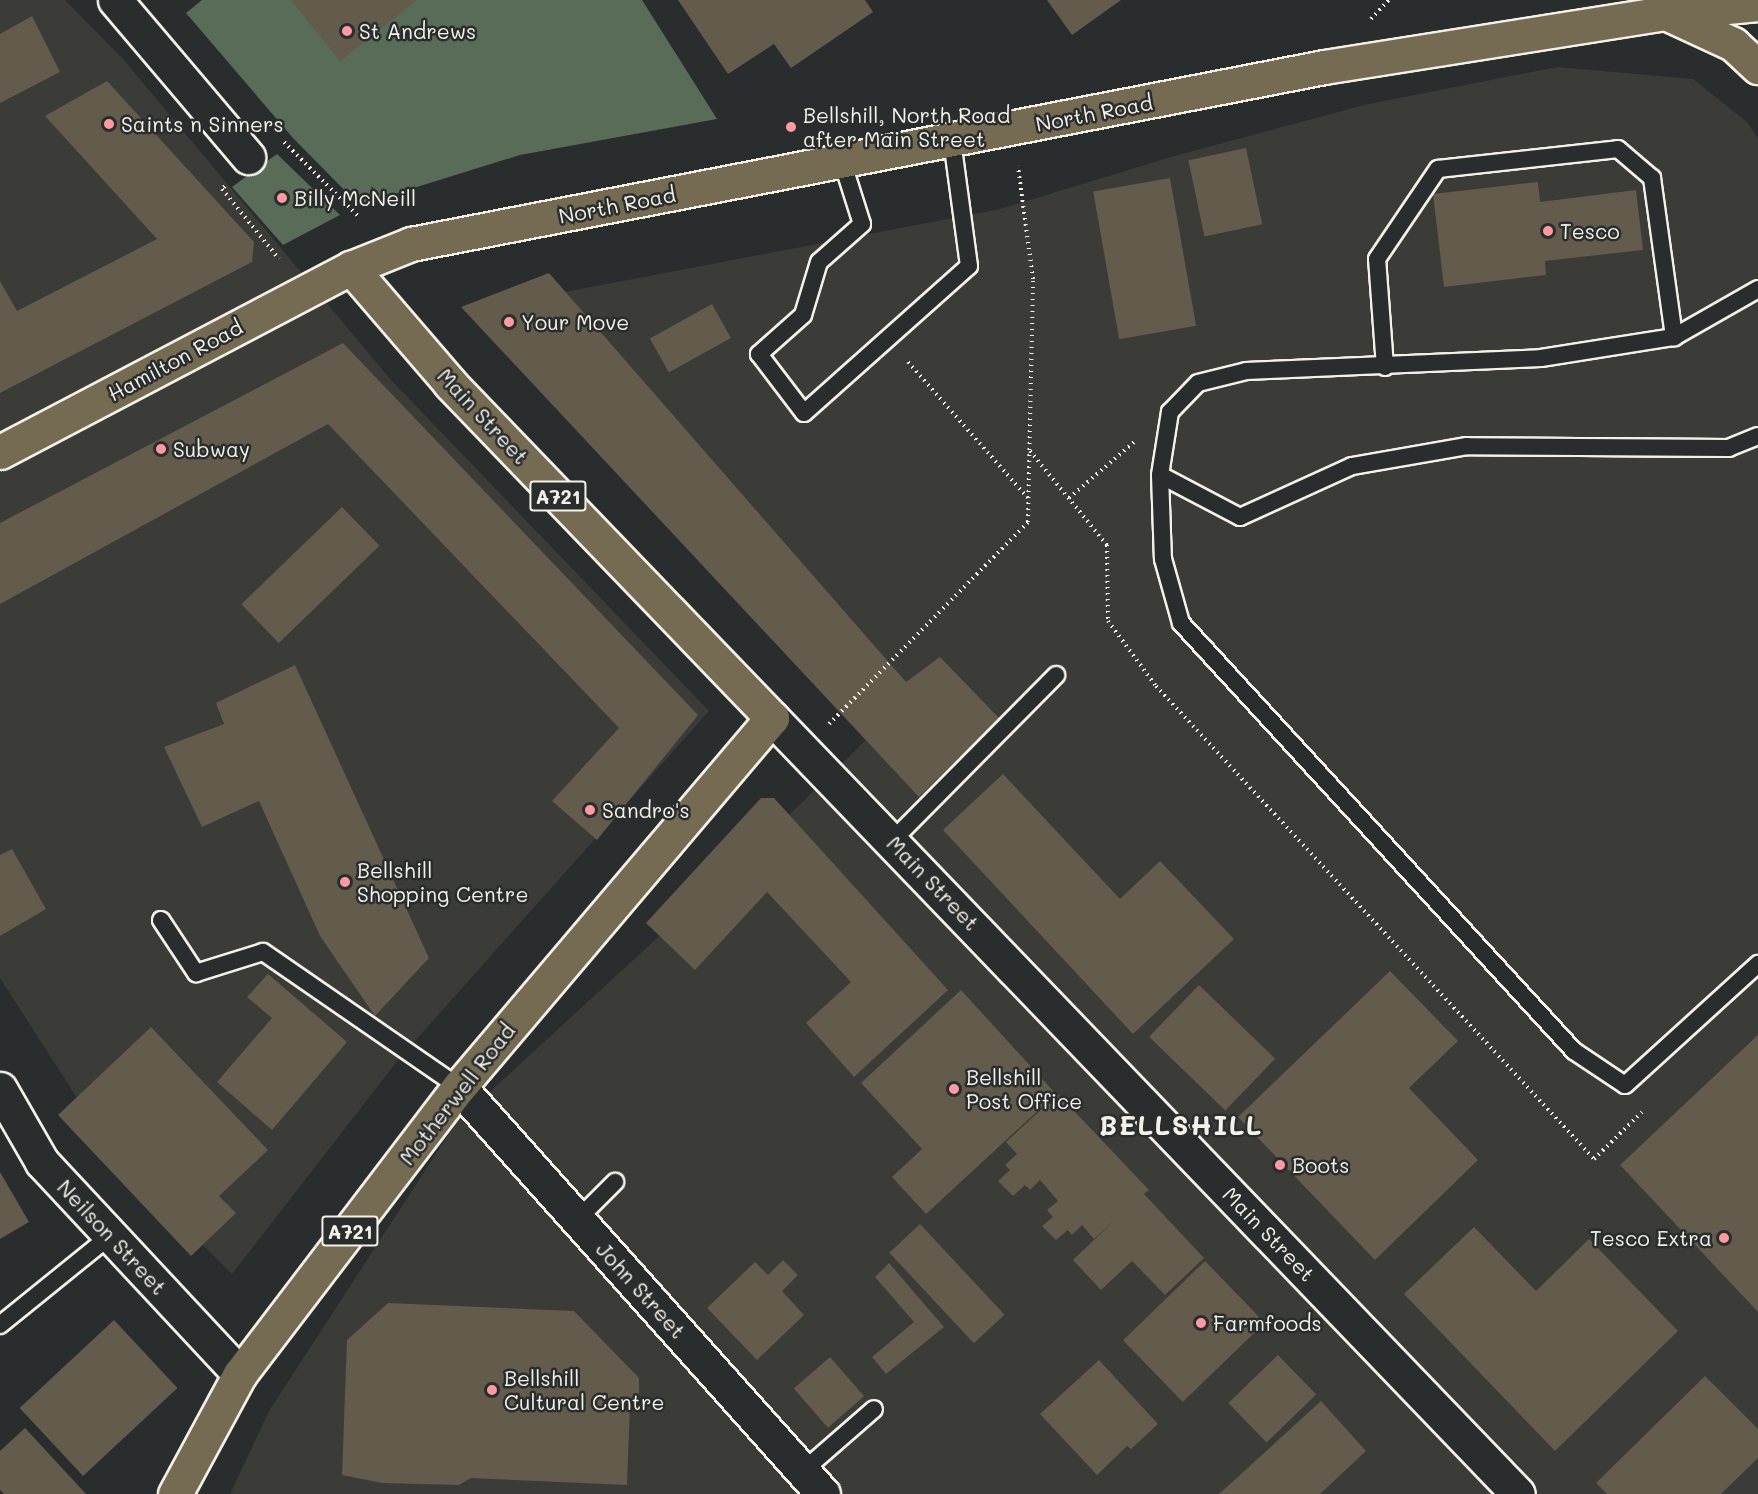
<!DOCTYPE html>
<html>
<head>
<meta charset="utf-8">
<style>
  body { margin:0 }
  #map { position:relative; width:1758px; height:1494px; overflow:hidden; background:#2a2d2e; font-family:Mali,sans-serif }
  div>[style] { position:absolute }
  .built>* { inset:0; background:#3b3b37 }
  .green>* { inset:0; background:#586c57 }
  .building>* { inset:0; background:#635b4b; transform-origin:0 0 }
  .path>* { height:4px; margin-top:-2px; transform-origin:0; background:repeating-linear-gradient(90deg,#f4f1e8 0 1.5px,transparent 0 6px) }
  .roads { filter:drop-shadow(2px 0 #f4f1e8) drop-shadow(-2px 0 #f4f1e8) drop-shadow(0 2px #f4f1e8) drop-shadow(0 -2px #f4f1e8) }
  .lane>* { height:16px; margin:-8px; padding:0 8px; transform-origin:8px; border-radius:8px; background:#2a2d2e }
  .street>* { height:33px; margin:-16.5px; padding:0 16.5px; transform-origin:16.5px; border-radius:16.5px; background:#2a2d2e }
  .secondary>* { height:33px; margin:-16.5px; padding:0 16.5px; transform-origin:16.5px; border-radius:16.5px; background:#2a2d2e }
  .primary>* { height:33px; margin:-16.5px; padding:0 16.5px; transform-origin:16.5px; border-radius:16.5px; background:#746b52 }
  .dots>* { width:16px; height:16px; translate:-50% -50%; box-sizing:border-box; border:3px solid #2a2d2e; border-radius:50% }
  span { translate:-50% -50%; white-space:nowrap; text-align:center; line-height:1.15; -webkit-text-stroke:5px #2a2d2e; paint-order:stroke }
  .shield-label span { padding:2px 4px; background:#2a2d2e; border:2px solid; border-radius:4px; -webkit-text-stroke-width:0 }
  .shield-label { font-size:20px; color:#f4f1e8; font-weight:700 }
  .poi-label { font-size:21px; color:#f4f1e8 }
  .left { translate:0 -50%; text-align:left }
  .right { translate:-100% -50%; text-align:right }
  .street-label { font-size:21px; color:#f4f1e8 }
  .district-label { font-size:27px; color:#f4f1e8; font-weight:700; letter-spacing:1.5px }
</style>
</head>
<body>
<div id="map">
  <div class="built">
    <div style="clip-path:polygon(0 0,65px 0,123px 59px,391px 380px,709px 711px,398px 1060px,232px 1274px,115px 1157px,0 978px)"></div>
    <div style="clip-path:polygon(1557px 67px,1693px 79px,1747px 122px,1758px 138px,1758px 1494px,230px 1494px,269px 1411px,456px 1123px,755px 848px,901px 706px,513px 302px,1000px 209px,1171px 157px,1364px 105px)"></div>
  </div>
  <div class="green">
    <div style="clip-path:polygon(202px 0,642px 0,717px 119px,520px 155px,359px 205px,293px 138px,186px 13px)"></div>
    <div style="clip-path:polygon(277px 154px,340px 215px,283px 245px,232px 187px)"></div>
  </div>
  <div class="building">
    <div style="clip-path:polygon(291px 0,417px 0,340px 61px)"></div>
    <div style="clip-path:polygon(678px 0,865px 0,873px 12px,791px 68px,774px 44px,728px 74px)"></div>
    <div style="clip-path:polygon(1047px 0,1121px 0,1072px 35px)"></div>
    <div style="clip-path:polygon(32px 16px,60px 72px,0 103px,0 34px)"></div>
    <div style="clip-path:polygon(107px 81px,254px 242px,252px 262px,0 393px,0 281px,17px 311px,157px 239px,45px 116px)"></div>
    <div style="left:1246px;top:148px;width:78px;height:59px;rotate:78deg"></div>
    <div style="left:1170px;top:178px;width:150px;height:78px;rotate:80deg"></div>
    <div style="clip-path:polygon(1538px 182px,1540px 202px,1636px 190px,1643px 250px,1545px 261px,1546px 275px,1444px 287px,1433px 194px)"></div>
    <div style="clip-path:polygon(549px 273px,906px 682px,940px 657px,999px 718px,919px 797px,461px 307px)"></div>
    <div style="left:712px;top:304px;width:39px;height:71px;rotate:61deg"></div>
    <div style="clip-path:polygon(343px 343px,698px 715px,597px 840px,552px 801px,619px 728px,328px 424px,0 604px,0 523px)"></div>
    <div style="left:342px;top:507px;width:54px;height:140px;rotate:46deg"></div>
    <div style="clip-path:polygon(295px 665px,429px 958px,375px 1016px,320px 936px,259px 801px,202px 827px,164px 747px,224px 724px,216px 703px)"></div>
    <div style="clip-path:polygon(1003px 774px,1120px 899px,1160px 861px,1234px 939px,1133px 1034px,943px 830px)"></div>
    <div style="clip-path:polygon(761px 798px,774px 798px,948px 990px,854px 1077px,806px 1023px,851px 982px,767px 892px,695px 970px,646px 923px)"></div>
    <div style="clip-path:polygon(12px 849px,46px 909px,0 936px,0 855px)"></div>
    <div style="clip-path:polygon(1390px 971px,1458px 1041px,1409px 1088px,1478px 1160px,1375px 1260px,1238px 1117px)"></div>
    <div style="clip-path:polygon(268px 974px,347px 1042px,272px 1130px,217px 1082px,272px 1018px,247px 997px)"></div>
    <div style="left:1199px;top:985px;width:106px;height:72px;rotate:44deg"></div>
    <div style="clip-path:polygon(961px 990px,1056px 1094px,926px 1214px,892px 1177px,922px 1149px,861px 1083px)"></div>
    <div style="clip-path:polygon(151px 1027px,268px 1150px,219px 1196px,236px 1213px,191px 1256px,58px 1115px)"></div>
    <div style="clip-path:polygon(1758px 1035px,1758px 1312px,1620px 1165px)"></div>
    <div style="clip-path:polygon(1058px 1094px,1149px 1190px,1144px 1194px,1204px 1258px,1165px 1295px,1132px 1261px,1101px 1290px,1073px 1260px,1116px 1219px,1094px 1239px,1082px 1225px,1072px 1235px,1068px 1230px,1056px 1240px,1042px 1226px,1053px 1217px,1047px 1210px,1058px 1201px,1040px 1180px,1030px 1190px,1025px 1185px,1013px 1196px,998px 1181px,1010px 1170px,1005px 1165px,1017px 1154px,1006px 1142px)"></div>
    <div style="clip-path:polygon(0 1172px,29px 1222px,0 1239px)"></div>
    <div style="left:920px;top:1224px;width:124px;height:42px;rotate:47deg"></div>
    <div style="clip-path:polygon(1474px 1227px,1536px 1291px,1589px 1239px,1678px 1331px,1555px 1451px,1404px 1294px)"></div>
    <div style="clip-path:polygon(783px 1260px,798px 1275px,782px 1291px,804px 1315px,757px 1360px,707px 1308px,755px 1262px,768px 1275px)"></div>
    <div style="left:1205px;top:1261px;width:86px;height:114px;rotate:46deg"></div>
    <div style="clip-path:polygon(889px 1263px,944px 1327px,886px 1374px,872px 1357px,914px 1322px,875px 1277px)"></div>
    <div style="clip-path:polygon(388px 1303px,574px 1311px,639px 1378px,639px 1403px,630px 1405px,627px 1485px,471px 1478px,459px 1485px,382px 1483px,342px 1475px,347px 1340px)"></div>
    <div style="left:114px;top:1320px;width:93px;height:129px;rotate:47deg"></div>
    <div style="left:1278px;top:1355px;width:55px;height:69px;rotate:46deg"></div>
    <div style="left:830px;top:1357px;width:52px;height:48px;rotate:49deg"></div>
    <div style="clip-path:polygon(1099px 1360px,1158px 1424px,1131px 1449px,1127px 1446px,1097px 1475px,1040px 1414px)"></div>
    <div style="clip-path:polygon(1705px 1376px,1758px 1429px,1758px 1458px,1721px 1494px,1607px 1494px,1596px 1483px)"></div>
    <div style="clip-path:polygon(1321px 1401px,1366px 1451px,1320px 1494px,1219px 1494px)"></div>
    <div style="clip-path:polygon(25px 1428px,86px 1494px,4px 1494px,0 1490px,0 1451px)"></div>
  </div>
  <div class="path">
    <div style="left:1371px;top:19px;width:26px;rotate:-47deg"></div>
    <div style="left:284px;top:142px;width:107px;rotate:45deg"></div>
    <div style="left:225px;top:186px;width:4px;rotate:135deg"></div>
    <div style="left:222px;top:189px;width:90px;rotate:50.8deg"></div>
    <div style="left:908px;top:362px;width:181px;rotate:48.6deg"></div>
    <div style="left:1030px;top:451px;width:122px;rotate:50.7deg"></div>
    <div style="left:1107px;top:545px;width:76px;rotate:89.2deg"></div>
    <div style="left:1108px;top:621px;width:81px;rotate:53.6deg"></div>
    <div style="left:1156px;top:686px;width:645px;rotate:47.2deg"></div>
    <div style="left:1594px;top:1159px;width:67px;rotate:-44.4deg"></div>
    <div style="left:1069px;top:498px;width:86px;rotate:-40.7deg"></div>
    <div style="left:829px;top:724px;width:284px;rotate:-45.4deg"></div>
    <div style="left:1028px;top:522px;width:243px;rotate:-88.8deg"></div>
    <div style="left:1033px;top:279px;width:114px;rotate:-97.6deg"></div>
  </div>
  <div class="roads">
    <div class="lane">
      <div style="left:842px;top:161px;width:66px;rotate:72.4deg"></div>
      <div style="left:862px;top:224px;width:57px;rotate:138.5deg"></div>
      <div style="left:819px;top:262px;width:55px;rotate:106.8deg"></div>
      <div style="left:803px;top:315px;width:59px;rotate:138.4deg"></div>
      <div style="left:759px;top:354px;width:74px;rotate:52.7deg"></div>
      <div style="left:804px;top:413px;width:221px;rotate:-41.7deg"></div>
      <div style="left:969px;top:266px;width:126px;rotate:-97.7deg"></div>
      <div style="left:1385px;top:367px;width:108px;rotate:-94.2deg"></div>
      <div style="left:1377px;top:259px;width:109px;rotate:-55.9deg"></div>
      <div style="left:1438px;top:169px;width:181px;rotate:-6.3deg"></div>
      <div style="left:1618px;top:149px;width:45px;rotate:40.5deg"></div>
      <div style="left:1652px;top:178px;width:161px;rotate:82.1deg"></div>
      <div style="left:1758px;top:436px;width:31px;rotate:158deg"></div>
      <div style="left:1729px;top:448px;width:262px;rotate:-179.6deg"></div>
      <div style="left:1467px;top:446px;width:117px;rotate:170.1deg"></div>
      <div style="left:1352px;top:466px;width:123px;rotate:155.5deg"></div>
      <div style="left:1240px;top:517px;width:90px;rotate:-152.3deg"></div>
      <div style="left:1160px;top:475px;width:84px;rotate:88deg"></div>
      <div style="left:1163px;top:559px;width:66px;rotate:74.3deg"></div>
      <div style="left:1181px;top:623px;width:581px;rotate:47.44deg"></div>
      <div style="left:1574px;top:1051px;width:61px;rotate:33.7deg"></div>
      <div style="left:1625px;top:1085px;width:180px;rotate:-42.3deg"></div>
      <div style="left:1160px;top:475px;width:64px;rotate:-81deg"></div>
      <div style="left:1170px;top:412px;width:40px;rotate:-46deg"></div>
      <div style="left:1198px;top:383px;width:49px;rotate:-14deg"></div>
      <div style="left:1246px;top:371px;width:295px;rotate:-2.5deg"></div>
      <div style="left:1541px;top:358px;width:135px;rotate:-9deg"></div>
      <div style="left:1674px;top:337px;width:97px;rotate:-29.7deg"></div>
      <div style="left:893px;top:840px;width:232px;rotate:-45.3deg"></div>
      <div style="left:161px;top:920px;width:64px;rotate:56.6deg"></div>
      <div style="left:196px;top:973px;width:70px;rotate:-17.4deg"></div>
      <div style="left:263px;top:952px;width:238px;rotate:34.6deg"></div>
      <div style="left:577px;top:1220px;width:54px;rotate:-45deg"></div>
      <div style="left:0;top:1325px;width:143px;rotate:-39deg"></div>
      <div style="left:803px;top:1471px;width:94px;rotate:-41.1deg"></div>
    </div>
    <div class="street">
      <div style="left:115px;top:0;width:206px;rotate:49.7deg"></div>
      <div style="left:772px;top:718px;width:1076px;rotate:46.13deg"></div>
      <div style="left:0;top:1089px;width:84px;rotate:60.1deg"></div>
      <div style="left:42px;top:1162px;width:290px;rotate:47deg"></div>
    </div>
    <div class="secondary">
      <div style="left:459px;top:1087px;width:546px;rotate:48.19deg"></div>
    </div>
    <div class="primary">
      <div style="left:1668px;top:14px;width:72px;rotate:24.8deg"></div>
      <div style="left:1733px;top:44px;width:34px;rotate:43deg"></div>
      <div style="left:0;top:452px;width:396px;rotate:-27.7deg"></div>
      <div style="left:351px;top:268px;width:65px;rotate:-21.8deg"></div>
      <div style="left:411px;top:244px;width:930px;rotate:-10.97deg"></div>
      <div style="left:1324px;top:67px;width:346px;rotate:-9deg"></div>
      <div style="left:1666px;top:13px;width:92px;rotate:-5.6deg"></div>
      <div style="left:175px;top:1494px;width:136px;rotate:-61.6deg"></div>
      <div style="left:240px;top:1374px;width:361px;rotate:-52.7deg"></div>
      <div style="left:459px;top:1087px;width:484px;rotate:-49.7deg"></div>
      <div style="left:772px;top:718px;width:465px;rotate:-133.9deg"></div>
      <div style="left:450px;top:383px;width:152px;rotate:-130.7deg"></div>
    </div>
  </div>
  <div class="dots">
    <div style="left:347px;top:31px;background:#ff9aa2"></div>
    <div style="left:109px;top:124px;background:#ff9aa2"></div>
    <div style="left:791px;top:127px;background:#ff9aa2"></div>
    <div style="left:282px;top:198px;background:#ff9aa2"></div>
    <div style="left:1548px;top:231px;background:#ff9aa2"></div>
    <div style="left:509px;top:322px;background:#ff9aa2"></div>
    <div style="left:161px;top:449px;background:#ff9aa2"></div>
    <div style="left:590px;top:810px;background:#ff9aa2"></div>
    <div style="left:345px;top:882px;background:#ff9aa2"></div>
    <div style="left:954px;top:1089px;background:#ff9aa2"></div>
    <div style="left:1280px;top:1165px;background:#ff9aa2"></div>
    <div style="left:1724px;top:1238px;background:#ff9aa2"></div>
    <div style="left:1201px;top:1323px;background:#ff9aa2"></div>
    <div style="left:492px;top:1390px;background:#ff9aa2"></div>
  </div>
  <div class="shield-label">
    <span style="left:558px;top:496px">A721</span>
    <span style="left:350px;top:1231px">A721</span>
  </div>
  <div class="poi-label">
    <span class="left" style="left:359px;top:31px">St Andrews</span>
    <span class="left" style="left:803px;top:127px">Bellshill, North Road<br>after Main Street</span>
    <span class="left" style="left:121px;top:124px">Saints n Sinners</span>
    <span class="left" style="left:294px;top:198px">Billy McNeill</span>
    <span class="left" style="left:1560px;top:231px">Tesco</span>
    <span class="left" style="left:521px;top:322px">Your Move</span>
    <span class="left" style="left:173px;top:449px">Subway</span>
    <span class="left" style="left:602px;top:810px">Sandro's</span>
    <span class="left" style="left:357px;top:882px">Bellshill<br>Shopping Centre</span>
    <span class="left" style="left:966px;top:1089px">Bellshill<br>Post Office</span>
    <span class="left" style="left:1292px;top:1165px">Boots</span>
    <span class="right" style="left:1712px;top:1238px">Tesco Extra</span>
    <span class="left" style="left:1213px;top:1323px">Farmfoods</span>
    <span class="left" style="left:504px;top:1390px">Bellshill<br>Cultural Centre</span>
  </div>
  <div class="street-label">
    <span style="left:1094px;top:113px;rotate:-11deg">North Road</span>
    <span style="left:617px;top:205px;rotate:-11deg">North Road</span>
    <span style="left:175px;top:360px;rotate:-28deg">Hamilton Road</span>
    <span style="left:483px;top:416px;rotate:47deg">Main Street</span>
    <span style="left:933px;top:883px;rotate:46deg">Main Street</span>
    <span style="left:457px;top:1094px;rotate:-52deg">Motherwell Road</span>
    <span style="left:1269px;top:1234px;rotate:46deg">Main Street</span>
    <span style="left:112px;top:1237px;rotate:47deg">Neilson Street</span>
    <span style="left:641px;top:1290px;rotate:48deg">John Street</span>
  </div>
  <div class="district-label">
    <span style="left:1181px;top:1125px">BELLSHILL</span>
  </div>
</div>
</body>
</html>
